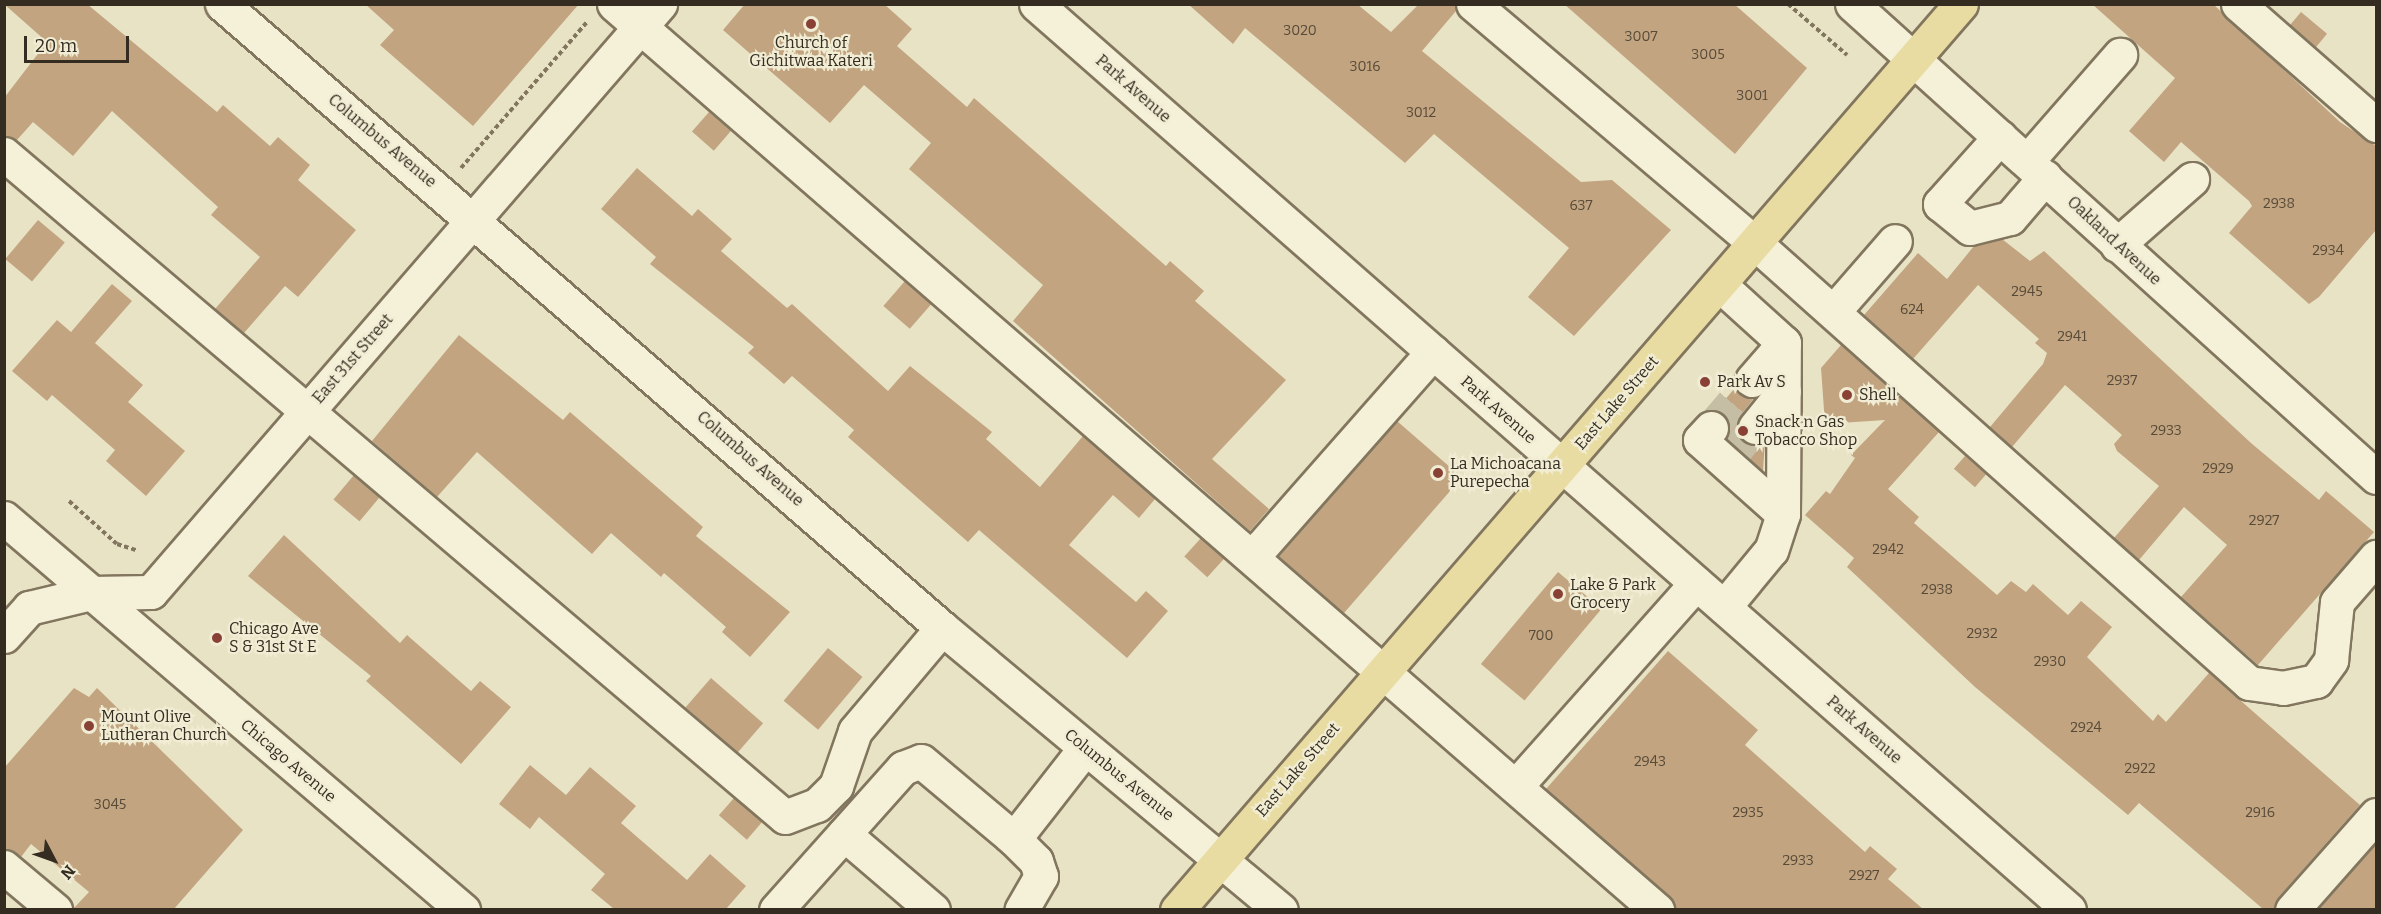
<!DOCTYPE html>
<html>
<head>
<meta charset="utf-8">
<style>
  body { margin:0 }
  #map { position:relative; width:2381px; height:914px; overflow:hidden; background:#e9e3c6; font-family:Bitter,serif }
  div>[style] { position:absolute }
  .building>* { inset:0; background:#c2a580; transform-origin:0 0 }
  .minor-tunnel>* { height:33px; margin-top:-16.5px; transform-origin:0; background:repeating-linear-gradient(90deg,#c5bea5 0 33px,transparent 0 49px) }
  .path>* { height:4px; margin-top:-2px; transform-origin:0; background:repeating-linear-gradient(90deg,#82765e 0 4.5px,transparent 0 7.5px) }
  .roads { filter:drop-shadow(2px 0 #82765e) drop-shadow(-2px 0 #82765e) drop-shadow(0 2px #82765e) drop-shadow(0 -2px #82765e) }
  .minor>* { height:33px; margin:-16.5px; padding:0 16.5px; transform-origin:16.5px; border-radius:16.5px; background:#f5f0d8 }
  .major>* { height:33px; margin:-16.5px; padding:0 16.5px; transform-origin:16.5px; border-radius:16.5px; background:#e8dca2 }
  .dots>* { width:16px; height:16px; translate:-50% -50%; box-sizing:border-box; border:3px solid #f1edd4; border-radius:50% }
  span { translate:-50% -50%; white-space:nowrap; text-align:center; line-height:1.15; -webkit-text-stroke:4.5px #f1edd4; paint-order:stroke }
  .number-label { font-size:14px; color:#584a38 }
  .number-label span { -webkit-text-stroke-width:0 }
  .poi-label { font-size:16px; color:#342c20 }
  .left { translate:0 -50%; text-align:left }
  .street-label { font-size:16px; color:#342c20 }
  .frame { position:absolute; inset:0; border:6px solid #342c20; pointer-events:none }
  .north { position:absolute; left:24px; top:830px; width:60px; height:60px; -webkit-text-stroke:4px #f1edd4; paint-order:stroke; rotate:131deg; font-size:16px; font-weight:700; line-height:24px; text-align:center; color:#342c20 }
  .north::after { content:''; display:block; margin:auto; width:21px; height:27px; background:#342c20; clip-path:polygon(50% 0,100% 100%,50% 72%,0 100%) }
  .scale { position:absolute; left:24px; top:36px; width:105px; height:27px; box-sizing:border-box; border:3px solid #342c20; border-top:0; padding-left:8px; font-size:18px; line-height:21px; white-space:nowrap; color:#342c20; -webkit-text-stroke:4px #f1edd4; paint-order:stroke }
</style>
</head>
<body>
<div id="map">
  <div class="building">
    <div style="clip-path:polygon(4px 4px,87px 4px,217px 112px,223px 105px,270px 146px,278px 137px,310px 165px,298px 180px,356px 230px,298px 297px,285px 286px,244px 333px,215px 309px,260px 257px,211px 215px,218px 207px,112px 111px,73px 156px,33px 122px,17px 140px,4px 136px,4px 98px,47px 42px)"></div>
    <div style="clip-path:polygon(365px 4px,579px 4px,473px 126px,380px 45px,394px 30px)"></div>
    <div style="clip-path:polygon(745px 4px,884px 4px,912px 29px,897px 46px,967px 107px,974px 98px,1166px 266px,1170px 261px,1204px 291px,1195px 301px,1286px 380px,1212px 459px,1269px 509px,1250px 531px,1013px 321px,1043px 285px,909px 169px,931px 143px,864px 85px,830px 123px,723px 30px)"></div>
    <div style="clip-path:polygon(1188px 4px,1357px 4px,1391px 32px,1419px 4px,1455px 4px,1456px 11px,1422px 51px,1581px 182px,1612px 180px,1671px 230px,1574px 336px,1528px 297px,1569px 248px,1434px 134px,1405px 163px,1245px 28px,1233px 44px)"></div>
    <div style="clip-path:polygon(1564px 4px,1734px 4px,1807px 68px,1735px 154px)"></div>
    <div style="clip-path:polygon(2092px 4px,2213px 4px,2340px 122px,2376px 146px,2376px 230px,2319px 297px,2309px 304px,2229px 233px,2252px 206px,2249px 201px,2181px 142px,2164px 162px,2129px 131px,2175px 78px)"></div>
    <div style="left:2301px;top:12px;width:34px;height:17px;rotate:40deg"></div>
    <div style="left:709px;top:112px;width:29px;height:26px;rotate:41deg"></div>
    <div style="clip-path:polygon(637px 168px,692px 216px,698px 209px,732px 239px,721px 251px,787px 308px,792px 304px,888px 391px,910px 366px,992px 432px,986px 439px,1040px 487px,1083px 436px,1155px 499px,1139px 518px,1113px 495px,1069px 545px,1136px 602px,1146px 591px,1168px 611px,1127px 658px,979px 530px,968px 542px,848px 437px,854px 430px,792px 376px,784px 384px,748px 353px,754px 347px,650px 264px,656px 257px,601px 209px)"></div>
    <div style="left:38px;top:220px;width:35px;height:51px;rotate:40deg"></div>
    <div style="clip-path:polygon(2002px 239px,2030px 261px,2044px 251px,2251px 443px,2319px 500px,2326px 491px,2374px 532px,2258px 665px,2181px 597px,2227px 545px,2184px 507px,2139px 560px,2114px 538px,2159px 486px,2117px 451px,2114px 444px,2122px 435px,2065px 385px,2012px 447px,1990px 427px,2043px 364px,2047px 353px,2035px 343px,2039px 339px,1978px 285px,1913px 359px,1864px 315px,1918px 253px,1947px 279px,1974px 246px)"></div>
    <div style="left:905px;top:281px;width:35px;height:33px;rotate:41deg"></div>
    <div style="clip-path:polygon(112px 284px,132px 301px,95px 343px,143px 385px,128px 402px,185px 451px,146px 496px,106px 461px,115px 450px,52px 395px,47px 401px,12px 371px,57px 320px,71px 332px)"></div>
    <div style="clip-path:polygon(459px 335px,563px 420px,570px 412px,703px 527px,696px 536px,790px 612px,750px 657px,722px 632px,726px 627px,664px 573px,661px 577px,611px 533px,592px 554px,477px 452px,437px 497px,372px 441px)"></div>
    <div style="clip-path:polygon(1841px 345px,1939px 432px,1888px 489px,1919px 517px,1914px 523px,1997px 595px,2011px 581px,2026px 592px,2033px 584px,2068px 615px,2081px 601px,2112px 627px,2087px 657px,2153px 721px,2158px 714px,2166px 722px,2209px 673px,2360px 805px,2278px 898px,2274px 909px,2263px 909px,2139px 803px,2128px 815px,1975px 687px,1847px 567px,1854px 558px,1805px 515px,1826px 491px,1830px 494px,1855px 458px,1851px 455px,1885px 420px,1825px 424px,1821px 368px)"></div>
    <div style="clip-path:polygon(1735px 388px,1754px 398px,1740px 416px,1737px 433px,1752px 445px,1765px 442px,1763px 471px,1726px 438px,1729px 422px,1716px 410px)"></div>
    <div style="left:1397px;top:421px;width:86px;height:180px;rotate:41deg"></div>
    <div style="left:1965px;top:456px;width:28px;height:17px;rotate:41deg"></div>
    <div style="left:354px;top:475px;width:34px;height:32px;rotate:40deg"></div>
    <div style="clip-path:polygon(284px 535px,400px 643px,407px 635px,471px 691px,480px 681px,511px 707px,461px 764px,366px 681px,371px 676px,248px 576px)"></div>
    <div style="left:1201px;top:538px;width:31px;height:25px;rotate:42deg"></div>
    <div style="left:1558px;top:572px;width:57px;height:120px;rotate:40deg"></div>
    <div style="left:828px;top:648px;width:45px;height:69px;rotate:40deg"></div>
    <div style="clip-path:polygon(1668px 651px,1758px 730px,1745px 745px,1865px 852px,1870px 846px,1897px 869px,1888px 879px,1923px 909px,1675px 909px,1669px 896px,1546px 789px)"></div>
    <div style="left:711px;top:678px;width:69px;height:39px;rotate:41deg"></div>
    <div style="clip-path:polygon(74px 688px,89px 697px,97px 688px,243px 830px,174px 909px,73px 909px,89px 892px,31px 844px,21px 857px,4px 849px,4px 768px)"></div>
    <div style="clip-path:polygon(530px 765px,566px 795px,590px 767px,636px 806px,621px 823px,687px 880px,710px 854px,746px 886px,726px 909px,614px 909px,591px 890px,605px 874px,539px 817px,530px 829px,499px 804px)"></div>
    <div style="left:734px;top:798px;width:37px;height:23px;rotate:41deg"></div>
    <div style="clip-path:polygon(2376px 843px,2376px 909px,2317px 909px)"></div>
  </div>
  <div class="minor-tunnel">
    <div style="left:1711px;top:428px;width:63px;rotate:-49.5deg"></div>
    <div style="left:1736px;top:450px;width:30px;rotate:-50deg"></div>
  </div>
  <div class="path">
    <div style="left:1788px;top:4px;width:78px;rotate:40.8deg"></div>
    <div style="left:461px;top:168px;width:193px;rotate:-49.2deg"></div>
    <div style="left:69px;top:501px;width:64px;rotate:41.9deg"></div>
    <div style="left:117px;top:544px;width:20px;rotate:18deg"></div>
  </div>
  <div class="roads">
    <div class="minor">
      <div style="left:222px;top:4px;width:953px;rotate:40.91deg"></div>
      <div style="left:942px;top:628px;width:441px;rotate:39.8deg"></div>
      <div style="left:614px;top:4px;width:1382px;rotate:40.98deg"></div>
      <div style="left:1036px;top:4px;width:1374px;rotate:41.25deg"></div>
      <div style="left:1473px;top:4px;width:371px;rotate:40.3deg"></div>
      <div style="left:1756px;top:244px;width:660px;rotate:41.68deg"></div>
      <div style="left:2249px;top:683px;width:34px;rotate:8deg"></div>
      <div style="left:2283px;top:688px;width:34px;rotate:-12deg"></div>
      <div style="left:2316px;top:681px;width:26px;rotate:-54deg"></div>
      <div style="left:2331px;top:660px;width:58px;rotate:-84.1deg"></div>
      <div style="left:2337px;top:602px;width:60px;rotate:-49.1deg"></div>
      <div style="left:1852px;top:4px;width:706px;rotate:42.07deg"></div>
      <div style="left:2238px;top:4px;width:184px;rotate:41.2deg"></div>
      <div style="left:2000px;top:137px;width:90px;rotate:131.8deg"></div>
      <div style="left:1940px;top:204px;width:38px;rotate:39deg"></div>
      <div style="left:1970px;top:228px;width:41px;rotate:-14deg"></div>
      <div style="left:2010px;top:218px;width:54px;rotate:-49.5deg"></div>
      <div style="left:4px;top:154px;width:1024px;rotate:40.33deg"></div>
      <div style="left:785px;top:817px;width:34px;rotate:-21deg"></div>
      <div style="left:817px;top:805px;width:27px;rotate:-45deg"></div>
      <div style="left:836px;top:786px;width:58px;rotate:-70.9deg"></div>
      <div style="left:855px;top:731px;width:135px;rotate:-49.8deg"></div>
      <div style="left:2028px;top:160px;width:140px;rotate:-48.8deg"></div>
      <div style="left:2117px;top:245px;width:100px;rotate:-41.3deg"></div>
      <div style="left:1720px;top:285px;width:86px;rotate:42.2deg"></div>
      <div style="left:1784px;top:343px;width:49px;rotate:130.9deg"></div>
      <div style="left:1833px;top:312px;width:94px;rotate:-48.9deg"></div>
      <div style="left:1755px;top:427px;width:46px;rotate:-51.1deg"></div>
      <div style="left:1711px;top:428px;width:16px;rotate:133deg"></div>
      <div style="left:1700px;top:440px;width:111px;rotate:41.7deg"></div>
      <div style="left:1783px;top:514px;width:38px;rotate:108deg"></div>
      <div style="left:1771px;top:550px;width:74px;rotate:129.5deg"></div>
      <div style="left:1783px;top:514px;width:171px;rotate:-89.7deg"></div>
      <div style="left:4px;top:518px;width:604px;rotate:40.5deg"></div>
      <div style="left:1253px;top:556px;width:272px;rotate:-48.6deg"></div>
      <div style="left:4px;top:636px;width:38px;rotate:-48deg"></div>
      <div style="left:29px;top:608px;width:64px;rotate:-13.6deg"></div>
      <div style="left:91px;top:593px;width:60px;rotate:-1deg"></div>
      <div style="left:151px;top:592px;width:778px;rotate:-49.12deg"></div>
      <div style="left:1516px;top:786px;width:271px;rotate:-48.4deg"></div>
      <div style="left:844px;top:834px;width:117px;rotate:40.5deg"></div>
      <div style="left:1014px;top:839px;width:31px;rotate:45deg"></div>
      <div style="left:1036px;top:861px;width:16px;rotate:72deg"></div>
      <div style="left:1041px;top:876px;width:39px;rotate:120deg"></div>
      <div style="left:4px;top:867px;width:67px;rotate:40.1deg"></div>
      <div style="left:776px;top:910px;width:191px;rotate:-48.2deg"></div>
      <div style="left:903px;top:768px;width:19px;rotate:-21deg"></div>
      <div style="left:921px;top:761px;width:121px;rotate:40deg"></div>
      <div style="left:1014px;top:839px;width:115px;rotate:-52deg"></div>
      <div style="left:2292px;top:910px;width:127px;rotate:-48.5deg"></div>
    </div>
    <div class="major">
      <div style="left:1177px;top:910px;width:1198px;rotate:-49.13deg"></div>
    </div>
  </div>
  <div class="dots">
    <div style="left:811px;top:24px;background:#8a4135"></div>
    <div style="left:1705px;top:382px;background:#8a4135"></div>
    <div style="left:1847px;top:395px;background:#8a4135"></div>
    <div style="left:1743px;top:431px;background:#8a4135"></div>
    <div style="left:1438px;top:473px;background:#8a4135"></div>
    <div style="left:1558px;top:594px;background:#8a4135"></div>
    <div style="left:217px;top:638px;background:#8a4135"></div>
    <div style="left:89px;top:726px;background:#8a4135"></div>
  </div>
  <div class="number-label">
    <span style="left:1300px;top:31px">3020</span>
    <span style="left:1641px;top:37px">3007</span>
    <span style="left:1708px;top:55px">3005</span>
    <span style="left:1365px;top:67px">3016</span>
    <span style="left:1752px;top:96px">3001</span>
    <span style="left:1421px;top:113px">3012</span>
    <span style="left:2279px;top:204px">2938</span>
    <span style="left:1581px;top:206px">637</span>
    <span style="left:2328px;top:251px">2934</span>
    <span style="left:2027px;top:292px">2945</span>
    <span style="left:1912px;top:310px">624</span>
    <span style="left:2072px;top:337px">2941</span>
    <span style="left:2122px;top:381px">2937</span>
    <span style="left:2166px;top:431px">2933</span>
    <span style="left:2218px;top:469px">2929</span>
    <span style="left:2264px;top:521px">2927</span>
    <span style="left:1888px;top:550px">2942</span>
    <span style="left:1937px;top:590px">2938</span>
    <span style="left:1982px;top:634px">2932</span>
    <span style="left:1541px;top:636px">700</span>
    <span style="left:2050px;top:662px">2930</span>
    <span style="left:2086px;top:728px">2924</span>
    <span style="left:1650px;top:762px">2943</span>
    <span style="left:2140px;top:769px">2922</span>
    <span style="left:110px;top:805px">3045</span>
    <span style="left:1748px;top:813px">2935</span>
    <span style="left:2260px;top:813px">2916</span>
    <span style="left:1798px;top:861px">2933</span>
    <span style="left:1864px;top:876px">2927</span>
  </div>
  <div class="poi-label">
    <span style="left:811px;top:52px">Church of<br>Gichitwaa Kateri</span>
    <span class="left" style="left:1717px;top:382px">Park Av S</span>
    <span class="left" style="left:1859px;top:395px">Shell</span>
    <span class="left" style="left:1755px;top:431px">Snack n Gas<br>Tobacco Shop</span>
    <span class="left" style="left:1450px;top:473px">La Michoacana<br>Purepecha</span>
    <span class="left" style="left:1570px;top:594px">Lake &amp; Park<br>Grocery</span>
    <span class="left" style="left:229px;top:638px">Chicago Ave<br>S &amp; 31st St E</span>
    <span class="left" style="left:101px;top:726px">Mount Olive<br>Lutheran Church</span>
  </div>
  <div class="street-label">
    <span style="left:1133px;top:89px;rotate:41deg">Park Avenue</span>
    <span style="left:382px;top:141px;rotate:40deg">Columbus Avenue</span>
    <span style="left:2114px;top:241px;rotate:43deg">Oakland Avenue</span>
    <span style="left:353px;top:359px;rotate:-49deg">East 31st Street</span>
    <span style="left:1617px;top:403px;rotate:-49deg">East Lake Street</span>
    <span style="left:1498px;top:410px;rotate:41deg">Park Avenue</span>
    <span style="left:750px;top:459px;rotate:41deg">Columbus Avenue</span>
    <span style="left:1864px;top:730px;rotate:41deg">Park Avenue</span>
    <span style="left:288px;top:761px;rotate:40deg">Chicago Avenue</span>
    <span style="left:1298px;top:770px;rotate:-49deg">East Lake Street</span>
    <span style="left:1119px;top:775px;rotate:39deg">Columbus Avenue</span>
  </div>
  <div class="frame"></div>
  <div class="north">N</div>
  <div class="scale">20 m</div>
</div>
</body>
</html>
